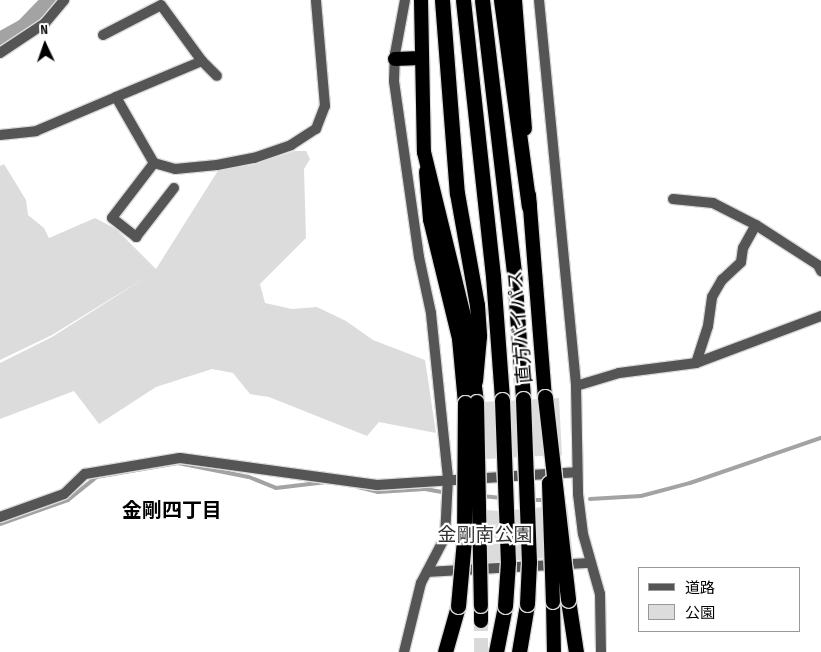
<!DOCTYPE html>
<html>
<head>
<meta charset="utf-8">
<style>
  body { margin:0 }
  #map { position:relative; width:821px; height:652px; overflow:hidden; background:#fff; font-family:"Sofia Sans Condensed","Noto Sans JP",sans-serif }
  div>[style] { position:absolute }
  .green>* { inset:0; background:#dcdcdc; transform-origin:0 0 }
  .stream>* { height:4px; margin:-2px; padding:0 2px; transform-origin:2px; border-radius:2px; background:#a3a3a3 }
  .river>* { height:21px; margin:-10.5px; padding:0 10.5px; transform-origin:10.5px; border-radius:10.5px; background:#a3a3a3 }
  .trunk-tunnel>* { height:14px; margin-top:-7px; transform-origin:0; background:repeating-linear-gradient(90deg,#d9d9d9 0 14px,transparent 0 21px) }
  .roads { filter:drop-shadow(1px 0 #dbdbdb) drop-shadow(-1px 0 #dbdbdb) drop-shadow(0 1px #dbdbdb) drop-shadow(0 -1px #dbdbdb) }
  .minor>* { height:10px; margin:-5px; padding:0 5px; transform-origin:5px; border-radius:5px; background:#555 }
  .trunk>* { height:14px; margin:-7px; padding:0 7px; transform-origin:7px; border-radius:7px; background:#000 }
  .motorway>* { height:15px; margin:-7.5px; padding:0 7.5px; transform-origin:7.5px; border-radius:7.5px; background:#000 }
  .bridges { filter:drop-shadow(1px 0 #dbdbdb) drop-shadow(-1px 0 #dbdbdb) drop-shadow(0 1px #dbdbdb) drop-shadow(0 -1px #dbdbdb) }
  .trunk-bridge>* { height:14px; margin:-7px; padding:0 7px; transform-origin:7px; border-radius:7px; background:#000 }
  .motorway-bridge>* { height:15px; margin:-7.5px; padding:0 7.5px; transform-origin:7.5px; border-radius:7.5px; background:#000 }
  span { translate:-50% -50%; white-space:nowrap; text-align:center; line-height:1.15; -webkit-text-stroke:4.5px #fff; paint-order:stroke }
  .street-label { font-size:19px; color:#000 }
  .park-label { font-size:19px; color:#333 }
  .neighbourhood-label { font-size:20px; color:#000; font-weight:700 }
  .legend { position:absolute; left:638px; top:567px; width:162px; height:65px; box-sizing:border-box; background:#fff; border:1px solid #999; margin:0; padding:6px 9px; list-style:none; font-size:15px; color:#000 }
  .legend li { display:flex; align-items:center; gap:10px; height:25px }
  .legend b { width:25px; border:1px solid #999 }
  .north { position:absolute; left:20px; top:20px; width:50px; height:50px; -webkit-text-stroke:4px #fff; paint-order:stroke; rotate:357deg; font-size:14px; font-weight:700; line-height:20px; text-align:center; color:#000 }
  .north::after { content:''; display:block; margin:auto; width:18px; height:22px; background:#000; clip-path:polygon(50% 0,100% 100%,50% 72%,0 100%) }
</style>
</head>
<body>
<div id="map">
  <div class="green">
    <div style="clip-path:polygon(295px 151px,306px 151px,310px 159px,304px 169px,306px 238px,260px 284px,265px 303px,292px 309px,317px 307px,346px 321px,373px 340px,425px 360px,436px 433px,379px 422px,367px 436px,269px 397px,250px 394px,233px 373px,212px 369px,156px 387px,99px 424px,74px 391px,0 419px,0 363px,52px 337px,148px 276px,52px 335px,0 360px,0 166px,4px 164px,26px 200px,28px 215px,44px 228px,49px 238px,95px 218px,116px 229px,156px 269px,219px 169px,252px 165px)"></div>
    <div style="left:559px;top:398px;width:57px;height:90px;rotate:87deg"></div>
    <div style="clip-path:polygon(567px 505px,573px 556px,452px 565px,459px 534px,458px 508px,499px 511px)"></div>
  </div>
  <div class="stream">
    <div style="left:358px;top:487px;width:21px;rotate:14deg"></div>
    <div style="left:378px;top:492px;width:47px;rotate:-3.7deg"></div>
    <div style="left:425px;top:489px;width:17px;rotate:10deg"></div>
    <div style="left:482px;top:496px;width:20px;rotate:6deg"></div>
    <div style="left:590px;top:499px;width:51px;rotate:-3.4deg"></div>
    <div style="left:641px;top:496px;width:51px;rotate:-14.9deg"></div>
    <div style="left:690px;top:483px;width:139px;rotate:-19deg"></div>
    <div style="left:529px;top:500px;width:18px"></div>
    <div style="left:0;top:524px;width:72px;rotate:-19.4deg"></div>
    <div style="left:68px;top:500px;width:36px;rotate:-39deg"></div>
    <div style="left:96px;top:477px;width:83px;rotate:-9.7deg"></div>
    <div style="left:178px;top:463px;width:72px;rotate:11.2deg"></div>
    <div style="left:249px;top:477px;width:29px;rotate:22deg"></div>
    <div style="left:276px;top:488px;width:51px;rotate:-6.7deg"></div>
  </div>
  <div class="river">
    <div style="left:0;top:42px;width:29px;rotate:-29deg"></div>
    <div style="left:25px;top:28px;width:39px;rotate:-46deg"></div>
  </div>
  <div class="trunk-tunnel">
    <div style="left:481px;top:652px;width:31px;rotate:-90deg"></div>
  </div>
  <div class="roads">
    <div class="minor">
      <div style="left:539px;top:0;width:388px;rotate:84.5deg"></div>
      <div style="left:576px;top:386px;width:108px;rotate:88.9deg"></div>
      <div style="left:578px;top:494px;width:40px;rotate:82.9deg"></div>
      <div style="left:583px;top:534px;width:62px;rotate:74.2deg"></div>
      <div style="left:600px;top:594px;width:58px;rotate:89deg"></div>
      <div style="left:103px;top:35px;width:65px;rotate:-27.3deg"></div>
      <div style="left:161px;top:5px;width:69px;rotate:53.8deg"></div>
      <div style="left:202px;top:61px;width:93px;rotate:157.3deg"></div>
      <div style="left:0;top:53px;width:54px;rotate:-33.7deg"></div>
      <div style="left:45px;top:23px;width:30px;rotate:-50deg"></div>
      <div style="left:202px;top:61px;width:21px;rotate:45deg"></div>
      <div style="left:0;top:135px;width:36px;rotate:-6deg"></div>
      <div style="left:36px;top:131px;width:87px;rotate:-23deg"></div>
      <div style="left:116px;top:97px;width:76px;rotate:60.1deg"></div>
      <div style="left:154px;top:163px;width:22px;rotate:16deg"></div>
      <div style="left:175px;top:169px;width:42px;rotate:-5.4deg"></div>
      <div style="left:217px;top:165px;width:38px;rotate:-11deg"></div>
      <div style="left:254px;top:158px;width:39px;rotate:-19deg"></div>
      <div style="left:291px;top:145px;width:30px;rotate:-33deg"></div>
      <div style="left:316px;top:129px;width:25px;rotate:-69deg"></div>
      <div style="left:325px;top:106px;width:106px;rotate:-94.9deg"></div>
      <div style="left:154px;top:163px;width:69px;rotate:127.4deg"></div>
      <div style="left:112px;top:218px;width:31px;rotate:38deg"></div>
      <div style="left:136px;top:237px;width:62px;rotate:-52.2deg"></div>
      <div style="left:673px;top:199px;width:40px;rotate:5.7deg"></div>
      <div style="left:713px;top:203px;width:48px;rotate:27.1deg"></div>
      <div style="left:696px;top:363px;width:39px;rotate:-72deg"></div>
      <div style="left:708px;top:326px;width:29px;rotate:-82deg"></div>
      <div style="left:712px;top:297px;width:20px;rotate:-60deg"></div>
      <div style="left:722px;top:280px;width:26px;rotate:-43deg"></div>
      <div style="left:741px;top:262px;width:14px;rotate:-82deg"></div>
      <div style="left:743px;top:248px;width:26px;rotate:-61deg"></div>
      <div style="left:756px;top:225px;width:74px;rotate:32.8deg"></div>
      <div style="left:818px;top:265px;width:7px;rotate:63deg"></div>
      <div style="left:576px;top:386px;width:45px;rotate:-16.8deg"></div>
      <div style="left:619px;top:373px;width:78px;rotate:-7.4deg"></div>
      <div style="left:696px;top:363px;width:134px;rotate:-20.6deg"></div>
      <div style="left:0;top:517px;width:68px;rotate:-19.8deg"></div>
      <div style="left:64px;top:494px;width:29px;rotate:-44deg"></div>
      <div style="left:85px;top:474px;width:96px;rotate:-9.6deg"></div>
      <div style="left:180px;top:458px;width:199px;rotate:7.8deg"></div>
      <div style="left:377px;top:485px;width:199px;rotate:-3.7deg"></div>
      <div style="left:427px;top:572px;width:163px;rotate:-3.2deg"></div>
      <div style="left:404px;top:652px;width:71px;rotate:-76.2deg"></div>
      <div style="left:421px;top:583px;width:52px;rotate:-62.4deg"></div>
      <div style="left:445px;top:537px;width:59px;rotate:-87.1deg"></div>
      <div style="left:448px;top:478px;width:166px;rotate:-95.9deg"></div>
      <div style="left:431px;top:313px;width:57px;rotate:-102.1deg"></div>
      <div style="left:419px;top:257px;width:178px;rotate:-98.1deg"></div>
      <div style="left:394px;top:81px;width:27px;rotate:-88deg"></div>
      <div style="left:395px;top:54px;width:55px;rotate:-79.5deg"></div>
    </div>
    <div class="trunk">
      <div style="left:421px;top:0;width:152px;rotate:88.9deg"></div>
      <div style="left:424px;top:152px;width:185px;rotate:76.3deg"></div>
      <div style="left:468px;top:332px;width:71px;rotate:82.7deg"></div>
      <div style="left:515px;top:0;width:129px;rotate:85.6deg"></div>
      <div style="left:395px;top:59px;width:26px;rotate:-2deg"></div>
      <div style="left:529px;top:195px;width:203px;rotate:85.5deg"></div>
      <div style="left:553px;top:602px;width:50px;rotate:88.9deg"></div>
      <div style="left:481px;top:621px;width:15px;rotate:-90deg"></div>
    </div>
    <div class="motorway">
      <div style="left:442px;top:0;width:194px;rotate:85.6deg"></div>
      <div style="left:457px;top:193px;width:114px;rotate:79.9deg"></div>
      <div style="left:477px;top:305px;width:31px;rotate:86deg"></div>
      <div style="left:479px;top:336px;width:45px;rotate:95.1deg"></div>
      <div style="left:463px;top:0;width:278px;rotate:83.8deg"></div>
      <div style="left:493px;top:276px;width:124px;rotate:85.8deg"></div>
      <div style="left:482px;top:0;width:274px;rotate:83.3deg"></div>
      <div style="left:514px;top:272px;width:127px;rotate:85.9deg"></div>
      <div style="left:501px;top:0;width:208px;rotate:82.3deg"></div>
      <div style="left:426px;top:171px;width:48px;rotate:85.2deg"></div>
      <div style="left:430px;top:219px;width:122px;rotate:76.3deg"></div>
      <div style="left:459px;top:338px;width:65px;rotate:84.7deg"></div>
      <div style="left:568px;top:600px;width:53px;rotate:81.3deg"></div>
      <div style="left:445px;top:652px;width:48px;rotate:-74.2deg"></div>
      <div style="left:496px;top:652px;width:47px;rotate:-78.9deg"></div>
      <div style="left:519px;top:652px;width:49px;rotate:-80.5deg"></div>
    </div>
  </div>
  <div class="bridges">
    <div class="trunk-bridge">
      <div style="left:477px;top:402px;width:204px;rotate:88.9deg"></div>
      <div style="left:549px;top:483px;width:119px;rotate:88.1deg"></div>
    </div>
    <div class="motorway-bridge">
      <div style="left:545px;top:397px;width:204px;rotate:83.5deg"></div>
      <div style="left:523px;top:399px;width:163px;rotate:87.9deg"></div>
      <div style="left:529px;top:562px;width:42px;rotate:92.7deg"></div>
      <div style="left:502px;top:400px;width:162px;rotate:87.9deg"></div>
      <div style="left:508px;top:562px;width:44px;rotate:93.9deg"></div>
      <div style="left:458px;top:606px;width:66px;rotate:-84.8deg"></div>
      <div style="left:464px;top:540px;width:137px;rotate:-89.6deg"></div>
    </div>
  </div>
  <div class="street-label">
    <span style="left:521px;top:327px;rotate:-95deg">直方バイパス</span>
  </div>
  <div class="park-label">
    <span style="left:485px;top:536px">金剛南公園</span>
  </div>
  <div class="neighbourhood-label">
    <span style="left:172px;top:511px">金剛四丁目</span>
  </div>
  <ul class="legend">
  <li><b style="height:6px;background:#555"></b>道路</li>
  <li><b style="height:14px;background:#dcdcdc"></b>公園</li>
  </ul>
  <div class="north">N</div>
</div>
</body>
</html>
